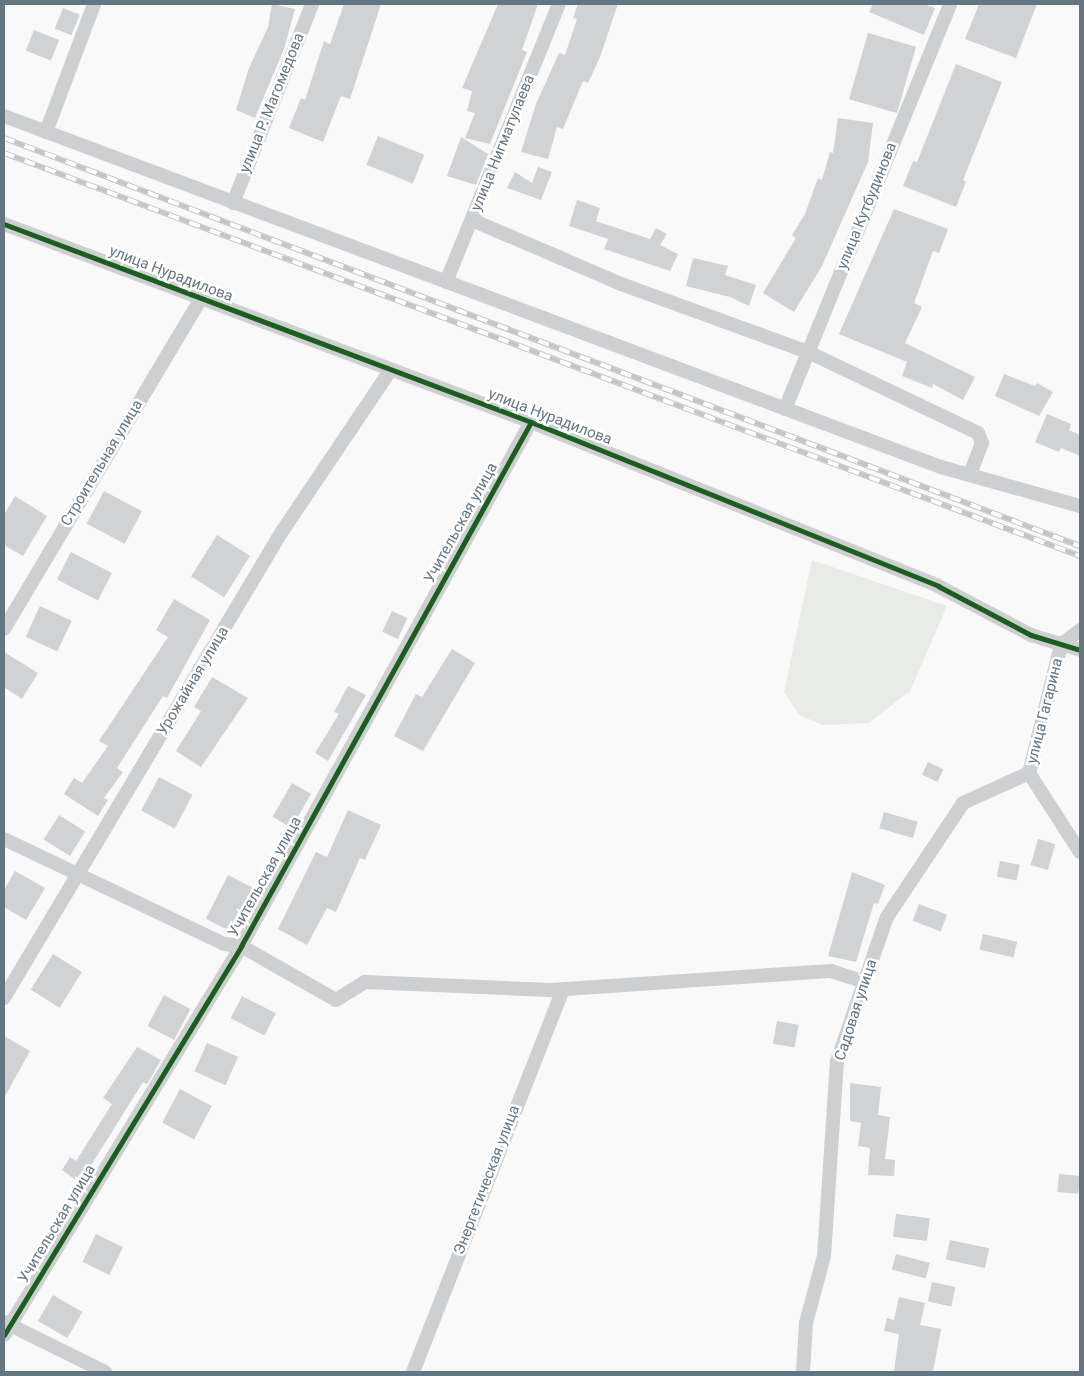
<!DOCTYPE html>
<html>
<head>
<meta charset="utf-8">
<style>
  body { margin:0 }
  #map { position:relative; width:1084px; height:1376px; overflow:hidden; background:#f9f9f9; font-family:Roboto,sans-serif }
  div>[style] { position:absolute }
  .green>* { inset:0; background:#e8ebe6 }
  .building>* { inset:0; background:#d0d2d3; transform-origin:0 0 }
  .street>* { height:14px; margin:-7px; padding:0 7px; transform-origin:7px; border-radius:7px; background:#cecfd0 }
  .rail>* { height:5.5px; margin-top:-2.75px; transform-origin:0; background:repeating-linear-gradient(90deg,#fff 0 11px,#c3c5c6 0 22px); box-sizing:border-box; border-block:1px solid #c3c5c6 }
  .cycleway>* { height:5px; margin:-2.5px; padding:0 2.5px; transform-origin:2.5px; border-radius:2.5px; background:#1b5e20 }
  span { translate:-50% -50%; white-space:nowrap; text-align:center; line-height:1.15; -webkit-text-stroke:5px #fff; paint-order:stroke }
  .street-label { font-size:15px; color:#657683 }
  .frame { position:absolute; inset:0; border:5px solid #657683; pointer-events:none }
</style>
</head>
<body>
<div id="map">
  <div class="green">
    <div style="clip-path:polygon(812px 560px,947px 606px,910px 691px,869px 723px,823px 725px,799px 715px,784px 692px)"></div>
  </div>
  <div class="building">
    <div style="clip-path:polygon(272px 4px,295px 9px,284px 49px,255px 118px,236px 110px,249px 68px,268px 27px)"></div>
    <div style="clip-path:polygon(344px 4px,381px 4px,350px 99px,341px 96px,323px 142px,289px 128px,301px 98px,305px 100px,324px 41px,330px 44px)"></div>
    <div style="clip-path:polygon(498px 4px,538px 4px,522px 50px,527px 52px,490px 144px,465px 138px,475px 113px,467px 111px,472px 91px,462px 88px)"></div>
    <div style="clip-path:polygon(578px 4px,618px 4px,600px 57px,588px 83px,583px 81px,563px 129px,557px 127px,548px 159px,521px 152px,536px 104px,559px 53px,565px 55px,577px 19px,573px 18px)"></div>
    <div style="clip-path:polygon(873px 4px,924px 4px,935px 8px,924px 35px,869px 12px)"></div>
    <div style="clip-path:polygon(979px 4px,1037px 4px,1016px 58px,965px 39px)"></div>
    <div style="left:63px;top:8px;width:18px;height:22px;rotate:22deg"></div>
    <div style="left:34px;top:30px;width:27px;height:22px;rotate:22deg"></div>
    <div style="left:868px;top:33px;width:50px;height:69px;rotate:16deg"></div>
    <div style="clip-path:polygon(956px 64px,1002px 82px,963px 180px,966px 182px,956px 207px,903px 186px,913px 161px,917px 162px)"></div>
    <div style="clip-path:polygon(838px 118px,873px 123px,868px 162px,822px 266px,794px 312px,763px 293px,796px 238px,792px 235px,805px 214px,818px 178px,822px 180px,830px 152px,833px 153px)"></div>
    <div style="left:378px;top:136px;width:50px;height:31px;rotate:22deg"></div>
    <div style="clip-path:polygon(461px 137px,488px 154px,476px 185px,447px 176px)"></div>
    <div style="clip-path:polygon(538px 167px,552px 172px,541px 200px,507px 188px,515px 172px,532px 183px)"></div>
    <div style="clip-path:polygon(577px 200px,600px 208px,596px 221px,650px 239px,656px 228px,667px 234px,660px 245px,678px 254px,670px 271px,604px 249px,608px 239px,569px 226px)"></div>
    <div style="clip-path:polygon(894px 209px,948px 229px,939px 253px,933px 251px,914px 303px,922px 307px,905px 343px,975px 377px,963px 400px,933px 384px,932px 388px,902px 376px,907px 362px,839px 334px)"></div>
    <div style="clip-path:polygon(693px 258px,728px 266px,725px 275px,756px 285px,749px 306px,730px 297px,686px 286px)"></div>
    <div style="clip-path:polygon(1004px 374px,1035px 386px,1037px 383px,1053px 392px,1039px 416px,995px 396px)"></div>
    <div style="clip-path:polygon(1047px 414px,1071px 424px,1069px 430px,1080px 435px,1080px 456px,1061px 448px,1059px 452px,1035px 442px)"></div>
    <div style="left:104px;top:491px;width:43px;height:37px;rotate:28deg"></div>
    <div style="clip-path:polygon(15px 496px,47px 516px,23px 556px,4px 545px,4px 515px)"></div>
    <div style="left:217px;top:535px;width:39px;height:49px;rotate:32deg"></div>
    <div style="left:71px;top:552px;width:46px;height:31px;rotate:27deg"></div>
    <div style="clip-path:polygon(174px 599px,210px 620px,167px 698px,163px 696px,117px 768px,123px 772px,104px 798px,108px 800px,98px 816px,64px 794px,74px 778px,82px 783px,108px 746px,99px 741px,168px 637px,156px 630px)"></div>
    <div style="left:40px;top:606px;width:35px;height:34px;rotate:25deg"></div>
    <div style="left:392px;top:611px;width:17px;height:23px;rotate:25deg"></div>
    <div style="clip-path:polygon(452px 649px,475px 663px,423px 751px,394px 736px,416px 694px,422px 697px)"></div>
    <div style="clip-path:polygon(4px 652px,38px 673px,22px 699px,4px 687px)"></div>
    <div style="clip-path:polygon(212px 677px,248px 698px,201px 767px,176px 751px,201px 711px,194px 707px)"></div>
    <div style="clip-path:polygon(348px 686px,366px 695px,328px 761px,315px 753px,339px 714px,334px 712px)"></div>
    <div style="left:928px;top:762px;width:17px;height:14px;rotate:25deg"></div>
    <div style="left:159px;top:777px;width:38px;height:38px;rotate:28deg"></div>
    <div style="left:292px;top:783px;width:22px;height:39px;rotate:30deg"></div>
    <div style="clip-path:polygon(348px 810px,381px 825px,365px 860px,360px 858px,336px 912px,327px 908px,307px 945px,278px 929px,316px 852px,327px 857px)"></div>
    <div style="left:884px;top:812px;width:35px;height:17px;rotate:16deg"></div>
    <div style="left:59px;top:815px;width:31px;height:29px;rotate:32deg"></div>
    <div style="left:1038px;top:839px;width:18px;height:27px;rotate:16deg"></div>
    <div style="left:1000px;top:861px;width:20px;height:16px;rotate:11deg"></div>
    <div style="clip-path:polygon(15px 871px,45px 888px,26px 920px,4px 907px,4px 890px)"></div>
    <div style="clip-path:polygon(852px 872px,885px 885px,878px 904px,874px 903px,856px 962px,828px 956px)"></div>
    <div style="left:228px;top:875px;width:34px;height:49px;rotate:27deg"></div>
    <div style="left:919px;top:904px;width:30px;height:18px;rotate:21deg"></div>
    <div style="left:983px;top:934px;width:35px;height:16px;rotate:13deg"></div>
    <div style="left:53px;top:954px;width:34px;height:42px;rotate:32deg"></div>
    <div style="left:164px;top:995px;width:30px;height:35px;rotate:28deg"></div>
    <div style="left:242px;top:996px;width:38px;height:25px;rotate:27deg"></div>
    <div style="left:777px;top:1021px;width:22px;height:23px;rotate:10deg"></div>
    <div style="clip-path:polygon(4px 1036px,30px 1051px,4px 1098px)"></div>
    <div style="left:207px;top:1043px;width:34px;height:31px;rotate:24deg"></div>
    <div style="clip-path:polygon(137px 1047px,161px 1060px,147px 1084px,143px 1082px,80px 1183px,62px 1170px,70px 1157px,76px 1161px,112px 1104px,103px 1098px)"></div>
    <div style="clip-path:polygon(850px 1083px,881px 1087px,878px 1115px,890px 1117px,885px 1159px,895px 1160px,894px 1176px,868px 1175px,870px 1148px,858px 1146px,861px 1123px,850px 1121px)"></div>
    <div style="left:180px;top:1089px;width:36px;height:38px;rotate:28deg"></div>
    <div style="left:1059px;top:1174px;width:21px;height:18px;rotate:5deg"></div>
    <div style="left:896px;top:1214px;width:34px;height:23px;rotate:7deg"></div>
    <div style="left:96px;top:1234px;width:30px;height:31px;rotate:26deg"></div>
    <div style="left:950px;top:1240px;width:40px;height:20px;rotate:12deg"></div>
    <div style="left:896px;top:1254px;width:35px;height:16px;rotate:15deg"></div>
    <div style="left:932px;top:1282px;width:24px;height:20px;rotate:12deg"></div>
    <div style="left:53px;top:1295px;width:34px;height:30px;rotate:30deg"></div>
    <div style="clip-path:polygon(899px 1297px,925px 1303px,920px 1325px,941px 1329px,933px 1372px,894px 1372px,899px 1334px,884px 1331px,887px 1318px,894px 1320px)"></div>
  </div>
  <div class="street">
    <div style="left:4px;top:116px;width:1001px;rotate:20.54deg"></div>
    <div style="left:941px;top:467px;width:144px;rotate:15.7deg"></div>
    <div style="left:46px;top:132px;width:137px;rotate:-69.4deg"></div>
    <div style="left:233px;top:203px;width:214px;rotate:-68.3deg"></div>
    <div style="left:472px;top:220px;width:162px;rotate:23.2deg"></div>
    <div style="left:621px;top:284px;width:199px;rotate:20deg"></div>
    <div style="left:808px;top:352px;width:188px;rotate:25.5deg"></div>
    <div style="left:978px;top:433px;width:11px;rotate:68deg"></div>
    <div style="left:982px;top:443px;width:34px;rotate:111deg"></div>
    <div style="left:4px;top:224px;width:563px;rotate:20.59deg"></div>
    <div style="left:531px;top:422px;width:439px;rotate:21.9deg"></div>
    <div style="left:938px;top:586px;width:105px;rotate:27.8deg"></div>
    <div style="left:1031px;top:635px;width:51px;rotate:17deg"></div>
    <div style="left:446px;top:282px;width:300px;rotate:-67.9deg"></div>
    <div style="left:785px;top:409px;width:437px;rotate:-67.8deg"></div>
    <div style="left:4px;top:629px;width:385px;rotate:-59.2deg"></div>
    <div style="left:1080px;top:630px;width:24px;rotate:142deg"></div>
    <div style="left:1061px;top:645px;width:132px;rotate:104deg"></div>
    <div style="left:1029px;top:773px;width:94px;rotate:57.2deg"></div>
    <div style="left:4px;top:839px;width:244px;rotate:25.5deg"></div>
    <div style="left:224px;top:944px;width:17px;rotate:7deg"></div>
    <div style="left:241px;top:946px;width:109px;rotate:29.6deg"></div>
    <div style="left:336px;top:1000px;width:34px;rotate:-32deg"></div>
    <div style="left:365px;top:982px;width:186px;rotate:2.5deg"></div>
    <div style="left:551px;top:990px;width:281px;rotate:-3.9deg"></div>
    <div style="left:831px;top:971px;width:35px;rotate:18deg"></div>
    <div style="left:4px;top:998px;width:541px;rotate:-59.22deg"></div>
    <div style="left:281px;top:533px;width:197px;rotate:-56.1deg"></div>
    <div style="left:4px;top:1322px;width:113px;rotate:26.3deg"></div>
    <div style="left:4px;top:1335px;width:456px;rotate:-58.6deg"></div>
    <div style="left:241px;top:946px;width:599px;rotate:-61.04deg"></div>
    <div style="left:413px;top:1372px;width:411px;rotate:-68.6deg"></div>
    <div style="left:803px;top:1372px;width:49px;rotate:-86.5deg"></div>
    <div style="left:806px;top:1323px;width:69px;rotate:-75deg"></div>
    <div style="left:824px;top:1256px;width:195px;rotate:-86.2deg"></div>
    <div style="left:837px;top:1061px;width:152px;rotate:-70.9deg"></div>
    <div style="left:887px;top:917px;width:137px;rotate:-56.3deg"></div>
    <div style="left:963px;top:803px;width:72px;rotate:-24.4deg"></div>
  </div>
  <div class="rail">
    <div style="left:4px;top:138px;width:1151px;rotate:20.77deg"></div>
    <div style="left:4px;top:153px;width:1149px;rotate:20.53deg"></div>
  </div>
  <div class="cycleway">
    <div style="left:4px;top:224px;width:563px;rotate:20.59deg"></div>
    <div style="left:531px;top:422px;width:439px;rotate:21.9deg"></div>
    <div style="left:938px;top:586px;width:105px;rotate:27.8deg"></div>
    <div style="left:1031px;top:635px;width:51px;rotate:17deg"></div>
    <div style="left:4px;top:1335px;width:456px;rotate:-58.6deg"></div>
    <div style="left:241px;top:946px;width:599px;rotate:-61.04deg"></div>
  </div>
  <div class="street-label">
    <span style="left:272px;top:103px;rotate:-68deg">улица Р. Магомедова</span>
    <span style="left:503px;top:143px;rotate:-68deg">улица Нигматулаева</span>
    <span style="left:867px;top:206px;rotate:-68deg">улица Кутбудинова</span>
    <span style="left:171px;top:274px;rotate:21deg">улица Нурадилова</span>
    <span style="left:550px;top:417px;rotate:21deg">улица Нурадилова</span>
    <span style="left:102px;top:463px;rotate:-59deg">Строительная улица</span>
    <span style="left:461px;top:523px;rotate:-61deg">Учительская улица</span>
    <span style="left:193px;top:681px;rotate:-59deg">Урожайная улица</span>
    <span style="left:1045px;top:711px;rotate:-76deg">улица Гагарина</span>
    <span style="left:265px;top:877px;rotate:-61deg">Учительская улица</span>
    <span style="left:856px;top:1010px;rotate:-72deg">Садовая улица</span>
    <span style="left:487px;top:1180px;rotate:-69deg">Энергетическая улица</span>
    <span style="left:57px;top:1224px;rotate:-59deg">Учительская улица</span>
  </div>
  <div class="frame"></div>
</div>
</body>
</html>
